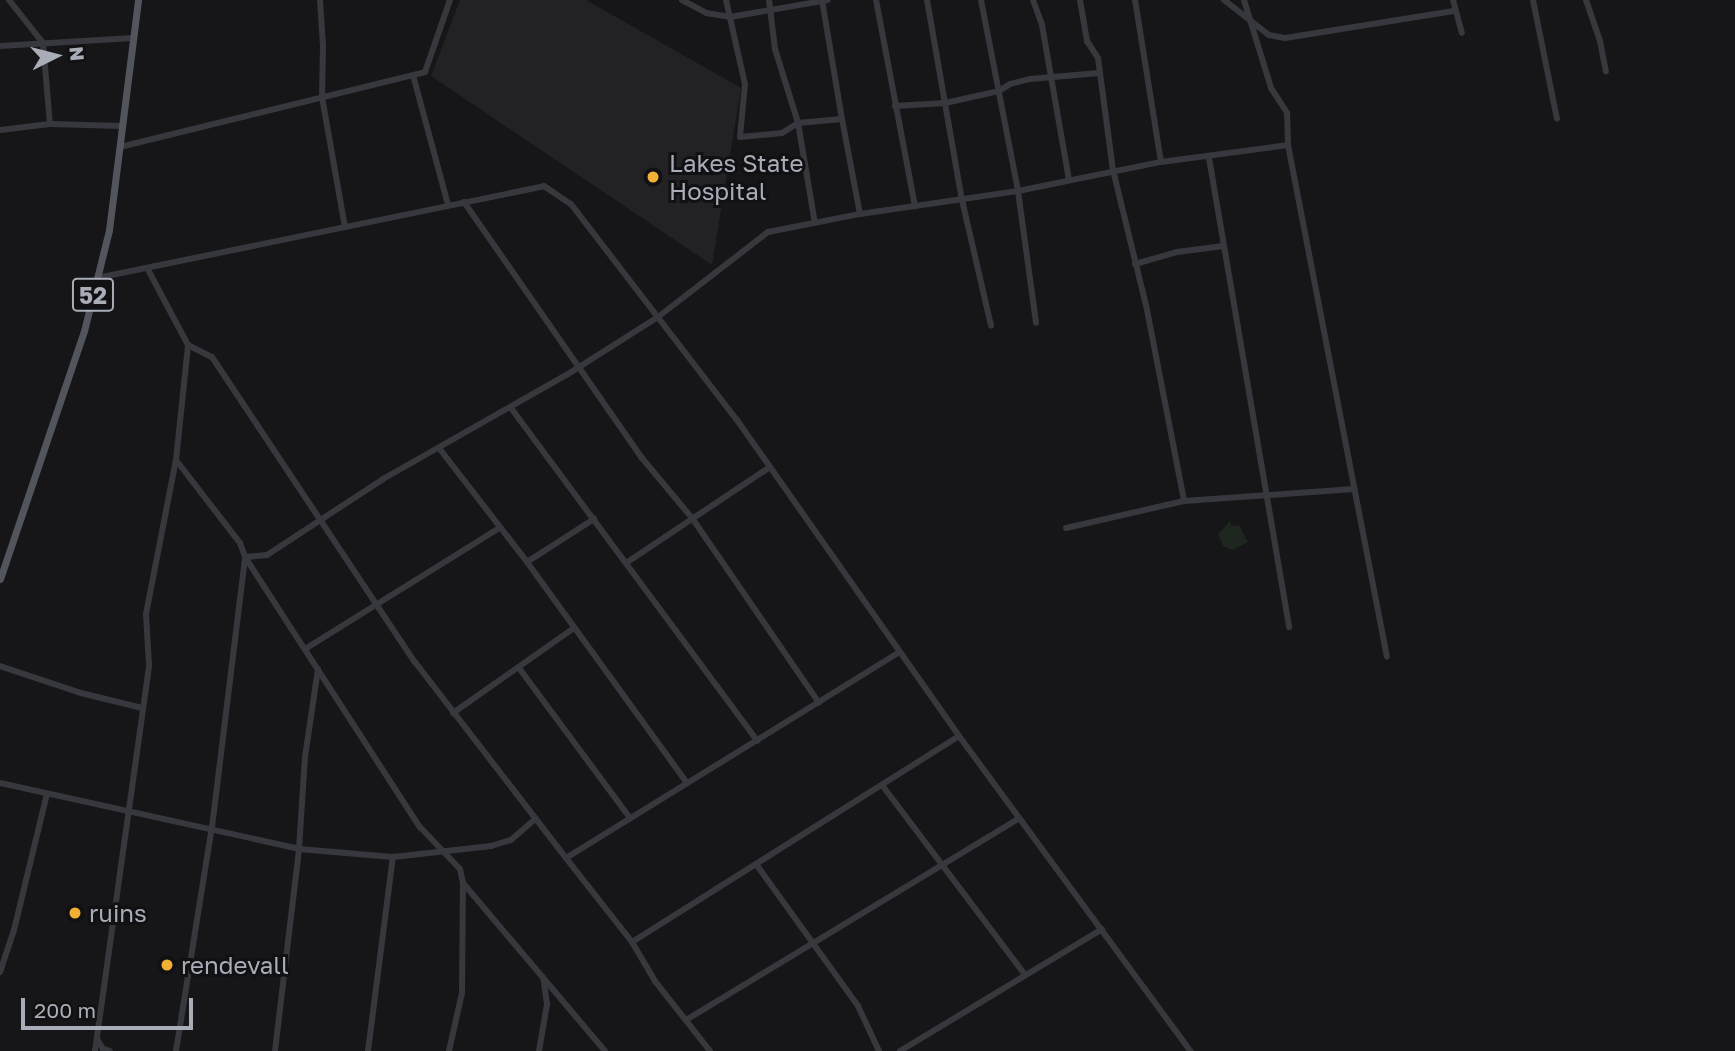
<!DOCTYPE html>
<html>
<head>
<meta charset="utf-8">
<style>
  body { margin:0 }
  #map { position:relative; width:1735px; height:1051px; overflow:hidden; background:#161618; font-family:"Golos Text",sans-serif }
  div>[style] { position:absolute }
  .built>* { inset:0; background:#222225 }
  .green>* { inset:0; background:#1e261f }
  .minor>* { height:6px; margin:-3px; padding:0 3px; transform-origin:3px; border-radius:3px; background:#37383d }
  .major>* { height:7px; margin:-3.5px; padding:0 3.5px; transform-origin:3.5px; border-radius:3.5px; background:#53555c }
  .dots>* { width:19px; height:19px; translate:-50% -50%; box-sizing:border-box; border:4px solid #111113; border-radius:50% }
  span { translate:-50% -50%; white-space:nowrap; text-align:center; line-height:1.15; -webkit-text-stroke:6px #111113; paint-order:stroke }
  .shield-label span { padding:2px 5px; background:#111113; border:2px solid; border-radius:5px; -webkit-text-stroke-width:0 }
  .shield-label { font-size:23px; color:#a8adb8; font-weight:700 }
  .poi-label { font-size:24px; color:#a8adb8 }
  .left { translate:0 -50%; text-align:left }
  .north { position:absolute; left:21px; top:21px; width:70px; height:70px; -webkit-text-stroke:5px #111113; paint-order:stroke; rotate:84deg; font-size:19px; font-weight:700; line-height:28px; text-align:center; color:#a8adb8 }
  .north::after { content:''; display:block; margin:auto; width:24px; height:32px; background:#a8adb8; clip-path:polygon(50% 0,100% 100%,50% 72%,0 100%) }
  .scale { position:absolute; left:21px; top:998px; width:172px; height:32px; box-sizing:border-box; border:4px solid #a8adb8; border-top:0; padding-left:9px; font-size:21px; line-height:24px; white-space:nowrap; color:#a8adb8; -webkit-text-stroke:5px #111113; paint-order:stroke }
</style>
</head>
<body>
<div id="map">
  <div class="built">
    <div style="clip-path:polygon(460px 0,586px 0,741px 88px,712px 265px,431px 76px)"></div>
  </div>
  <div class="green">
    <div style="clip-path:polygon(1230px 521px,1232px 526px,1239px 525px,1248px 542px,1233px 550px,1223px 546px,1218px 534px)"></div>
  </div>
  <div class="minor">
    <div style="left:9px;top:0;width:55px;rotate:51.7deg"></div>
    <div style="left:43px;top:43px;width:81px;rotate:85.1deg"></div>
    <div style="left:320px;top:0;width:46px;rotate:86.3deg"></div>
    <div style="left:323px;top:46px;width:51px;rotate:91.1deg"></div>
    <div style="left:322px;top:97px;width:132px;rotate:80deg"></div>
    <div style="left:682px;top:0;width:27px;rotate:28deg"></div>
    <div style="left:706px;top:13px;width:24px;rotate:9deg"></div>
    <div style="left:730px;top:17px;width:99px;rotate:-9.8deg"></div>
    <div style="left:726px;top:0;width:86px;rotate:77.3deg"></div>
    <div style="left:745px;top:84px;width:53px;rotate:95.4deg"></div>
    <div style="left:740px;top:137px;width:42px;rotate:-5.4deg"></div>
    <div style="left:782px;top:133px;width:19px;rotate:-32deg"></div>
    <div style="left:798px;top:123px;width:101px;rotate:80.4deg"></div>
    <div style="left:769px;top:0;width:49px;rotate:83deg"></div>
    <div style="left:775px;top:49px;width:77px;rotate:72.7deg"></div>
    <div style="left:798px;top:123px;width:44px;rotate:-5.2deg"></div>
    <div style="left:842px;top:119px;width:97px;rotate:79.3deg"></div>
    <div style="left:822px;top:0;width:121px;rotate:80.5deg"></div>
    <div style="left:876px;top:0;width:210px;rotate:79.3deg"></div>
    <div style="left:927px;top:0;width:203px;rotate:80.1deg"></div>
    <div style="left:962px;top:200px;width:129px;rotate:77deg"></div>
    <div style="left:981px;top:0;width:195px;rotate:79deg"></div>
    <div style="left:1018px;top:191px;width:133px;rotate:82.2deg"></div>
    <div style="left:1033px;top:0;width:27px;rotate:70deg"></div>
    <div style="left:1042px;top:25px;width:156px;rotate:80.1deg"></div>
    <div style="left:1080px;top:0;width:42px;rotate:80.3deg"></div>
    <div style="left:1087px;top:41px;width:20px;rotate:57deg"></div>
    <div style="left:1098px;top:58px;width:113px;rotate:82.4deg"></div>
    <div style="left:1113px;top:170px;width:144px;rotate:76.3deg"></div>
    <div style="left:1147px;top:310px;width:195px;rotate:79deg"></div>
    <div style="left:1224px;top:0;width:57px;rotate:37.9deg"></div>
    <div style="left:1269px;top:35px;width:16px;rotate:11deg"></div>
    <div style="left:1285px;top:38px;width:171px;rotate:-9.1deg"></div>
    <div style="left:1244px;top:0;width:92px;rotate:72.9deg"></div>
    <div style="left:1271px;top:88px;width:30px;rotate:57deg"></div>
    <div style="left:1287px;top:113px;width:32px;rotate:88deg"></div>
    <div style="left:1288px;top:145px;width:521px;rotate:79.06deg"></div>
    <div style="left:1453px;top:0;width:34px;rotate:75deg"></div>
    <div style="left:1533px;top:0;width:121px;rotate:78.6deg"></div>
    <div style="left:1586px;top:0;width:43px;rotate:71.1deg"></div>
    <div style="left:1600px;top:41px;width:31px;rotate:79deg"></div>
    <div style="left:0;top:46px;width:133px;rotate:-3.4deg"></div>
    <div style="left:413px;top:75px;width:135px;rotate:74.9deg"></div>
    <div style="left:895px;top:106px;width:50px;rotate:-3.4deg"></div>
    <div style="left:945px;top:103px;width:55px;rotate:-12.5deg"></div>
    <div style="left:999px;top:91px;width:13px;rotate:-32deg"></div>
    <div style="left:1010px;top:84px;width:21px;rotate:-14deg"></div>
    <div style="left:1030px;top:79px;width:69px;rotate:-5deg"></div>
    <div style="left:0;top:130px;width:50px;rotate:-6.8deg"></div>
    <div style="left:50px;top:124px;width:72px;rotate:1.6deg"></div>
    <div style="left:120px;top:147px;width:314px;rotate:-13.8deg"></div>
    <div style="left:425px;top:72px;width:76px;rotate:-70.9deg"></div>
    <div style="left:1209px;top:158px;width:476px;rotate:80.3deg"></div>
    <div style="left:1161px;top:162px;width:128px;rotate:-7.6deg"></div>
    <div style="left:464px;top:202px;width:312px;rotate:55.2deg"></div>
    <div style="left:642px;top:458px;width:78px;rotate:50.2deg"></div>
    <div style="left:692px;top:518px;width:224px;rotate:55.5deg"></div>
    <div style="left:1135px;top:264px;width:44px;rotate:-15.9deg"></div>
    <div style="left:1177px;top:252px;width:47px;rotate:-7.3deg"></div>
    <div style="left:97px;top:278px;width:456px;rotate:-11.6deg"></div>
    <div style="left:544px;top:186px;width:32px;rotate:34deg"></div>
    <div style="left:571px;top:204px;width:272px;rotate:52.5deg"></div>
    <div style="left:737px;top:420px;width:386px;rotate:54.9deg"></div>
    <div style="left:959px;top:736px;width:391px;rotate:53.7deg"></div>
    <div style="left:188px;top:345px;width:27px;rotate:27deg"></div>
    <div style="left:212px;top:357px;width:366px;rotate:56.4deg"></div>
    <div style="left:415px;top:662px;width:247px;rotate:52.4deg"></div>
    <div style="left:511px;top:408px;width:414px;rotate:53.5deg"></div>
    <div style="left:439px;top:448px;width:144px;rotate:52.3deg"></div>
    <div style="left:527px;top:562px;width:271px;rotate:54.1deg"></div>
    <div style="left:176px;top:460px;width:105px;rotate:52.4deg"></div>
    <div style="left:240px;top:543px;width:15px;rotate:70deg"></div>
    <div style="left:245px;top:557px;width:322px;rotate:57.1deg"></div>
    <div style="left:420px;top:827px;width:58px;rotate:46.4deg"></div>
    <div style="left:460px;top:869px;width:14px;rotate:78deg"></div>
    <div style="left:463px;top:883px;width:220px;rotate:49.8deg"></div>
    <div style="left:1066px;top:528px;width:121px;rotate:-12.9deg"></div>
    <div style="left:1184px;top:501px;width:171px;rotate:-4deg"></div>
    <div style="left:527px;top:562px;width:80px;rotate:-32.7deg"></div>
    <div style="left:626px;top:563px;width:173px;rotate:-33.7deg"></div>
    <div style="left:305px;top:649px;width:227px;rotate:-31.9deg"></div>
    <div style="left:0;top:666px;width:85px;rotate:18.4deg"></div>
    <div style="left:81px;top:693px;width:63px;rotate:13.8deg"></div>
    <div style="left:519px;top:668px;width:187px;rotate:53.5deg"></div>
    <div style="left:453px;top:713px;width:148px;rotate:-35.1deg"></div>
    <div style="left:0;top:783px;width:306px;rotate:12.4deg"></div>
    <div style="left:299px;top:849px;width:94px;rotate:4.9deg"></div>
    <div style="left:393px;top:857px;width:99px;rotate:-6.4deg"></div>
    <div style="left:491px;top:846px;width:21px;rotate:-17deg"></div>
    <div style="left:511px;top:840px;width:33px;rotate:-41deg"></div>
    <div style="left:882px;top:785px;width:238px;rotate:53deg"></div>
    <div style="left:756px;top:864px;width:175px;rotate:54.3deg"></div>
    <div style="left:858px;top:1006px;width:50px;rotate:65deg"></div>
    <div style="left:632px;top:942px;width:386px;rotate:-32.2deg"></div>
    <div style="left:0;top:972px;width:44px;rotate:-71.6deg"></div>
    <div style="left:14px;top:930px;width:140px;rotate:-76.4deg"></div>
    <div style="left:686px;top:1020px;width:389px;rotate:-31.2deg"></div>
    <div style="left:97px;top:1039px;width:12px;rotate:59deg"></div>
    <div style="left:103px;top:1049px;width:7px;rotate:16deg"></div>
    <div style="left:95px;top:1051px;width:390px;rotate:-82deg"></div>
    <div style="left:149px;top:665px;width:51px;rotate:-93.4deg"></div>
    <div style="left:146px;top:614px;width:157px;rotate:-79deg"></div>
    <div style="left:176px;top:460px;width:116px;rotate:-84deg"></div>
    <div style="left:188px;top:345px;width:87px;rotate:-118deg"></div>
    <div style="left:176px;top:1051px;width:227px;rotate:-80.9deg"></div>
    <div style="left:212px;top:827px;width:272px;rotate:-83deg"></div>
    <div style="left:245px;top:557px;width:22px;rotate:-5deg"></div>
    <div style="left:267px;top:555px;width:139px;rotate:-33.2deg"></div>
    <div style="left:383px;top:479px;width:213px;rotate:-29.6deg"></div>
    <div style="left:568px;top:374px;width:107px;rotate:-32.3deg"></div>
    <div style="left:658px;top:317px;width:139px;rotate:-37.7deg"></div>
    <div style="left:768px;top:232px;width:94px;rotate:-11.1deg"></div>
    <div style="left:860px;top:214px;width:160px;rotate:-8.3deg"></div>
    <div style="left:1018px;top:191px;width:146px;rotate:-11.5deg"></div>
    <div style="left:1161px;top:162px;width:164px;rotate:-99.1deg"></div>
    <div style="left:275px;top:1051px;width:203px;rotate:-83.2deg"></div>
    <div style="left:299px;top:849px;width:92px;rotate:-86.3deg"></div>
    <div style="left:305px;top:757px;width:89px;rotate:-81.6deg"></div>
    <div style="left:368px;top:1051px;width:196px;rotate:-82.7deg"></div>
    <div style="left:449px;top:1051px;width:59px;rotate:-77.4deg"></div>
    <div style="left:462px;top:993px;width:110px;rotate:-89.5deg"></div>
    <div style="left:539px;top:1051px;width:48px;rotate:-80.3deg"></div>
    <div style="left:547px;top:1004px;width:27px;rotate:-98deg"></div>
    <div style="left:710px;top:1051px;width:89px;rotate:-128.2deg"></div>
    <div style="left:655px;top:981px;width:45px;rotate:-120.5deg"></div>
    <div style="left:632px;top:942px;width:107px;rotate:-128.2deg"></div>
    <div style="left:566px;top:858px;width:392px;rotate:-31.7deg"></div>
    <div style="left:900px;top:1051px;width:236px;rotate:-31.1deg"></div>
  </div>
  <div class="major">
    <div style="left:0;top:579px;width:262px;rotate:-71.3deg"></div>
    <div style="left:84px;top:331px;width:104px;rotate:-76.1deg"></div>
    <div style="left:109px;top:230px;width:232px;rotate:-82.8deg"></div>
  </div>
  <div class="dots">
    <div style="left:653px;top:177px;background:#f2b134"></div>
    <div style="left:75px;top:913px;background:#f2b134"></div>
    <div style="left:167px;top:965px;background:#f2b134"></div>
  </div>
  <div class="shield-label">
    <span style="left:93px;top:295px">52</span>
  </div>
  <div class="poi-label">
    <span class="left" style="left:669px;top:177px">Lakes State<br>Hospital</span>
    <span class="left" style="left:89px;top:913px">ruins</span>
    <span class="left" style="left:181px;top:965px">rendevall</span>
  </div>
  <div class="north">N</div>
  <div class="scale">200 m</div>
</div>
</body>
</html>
